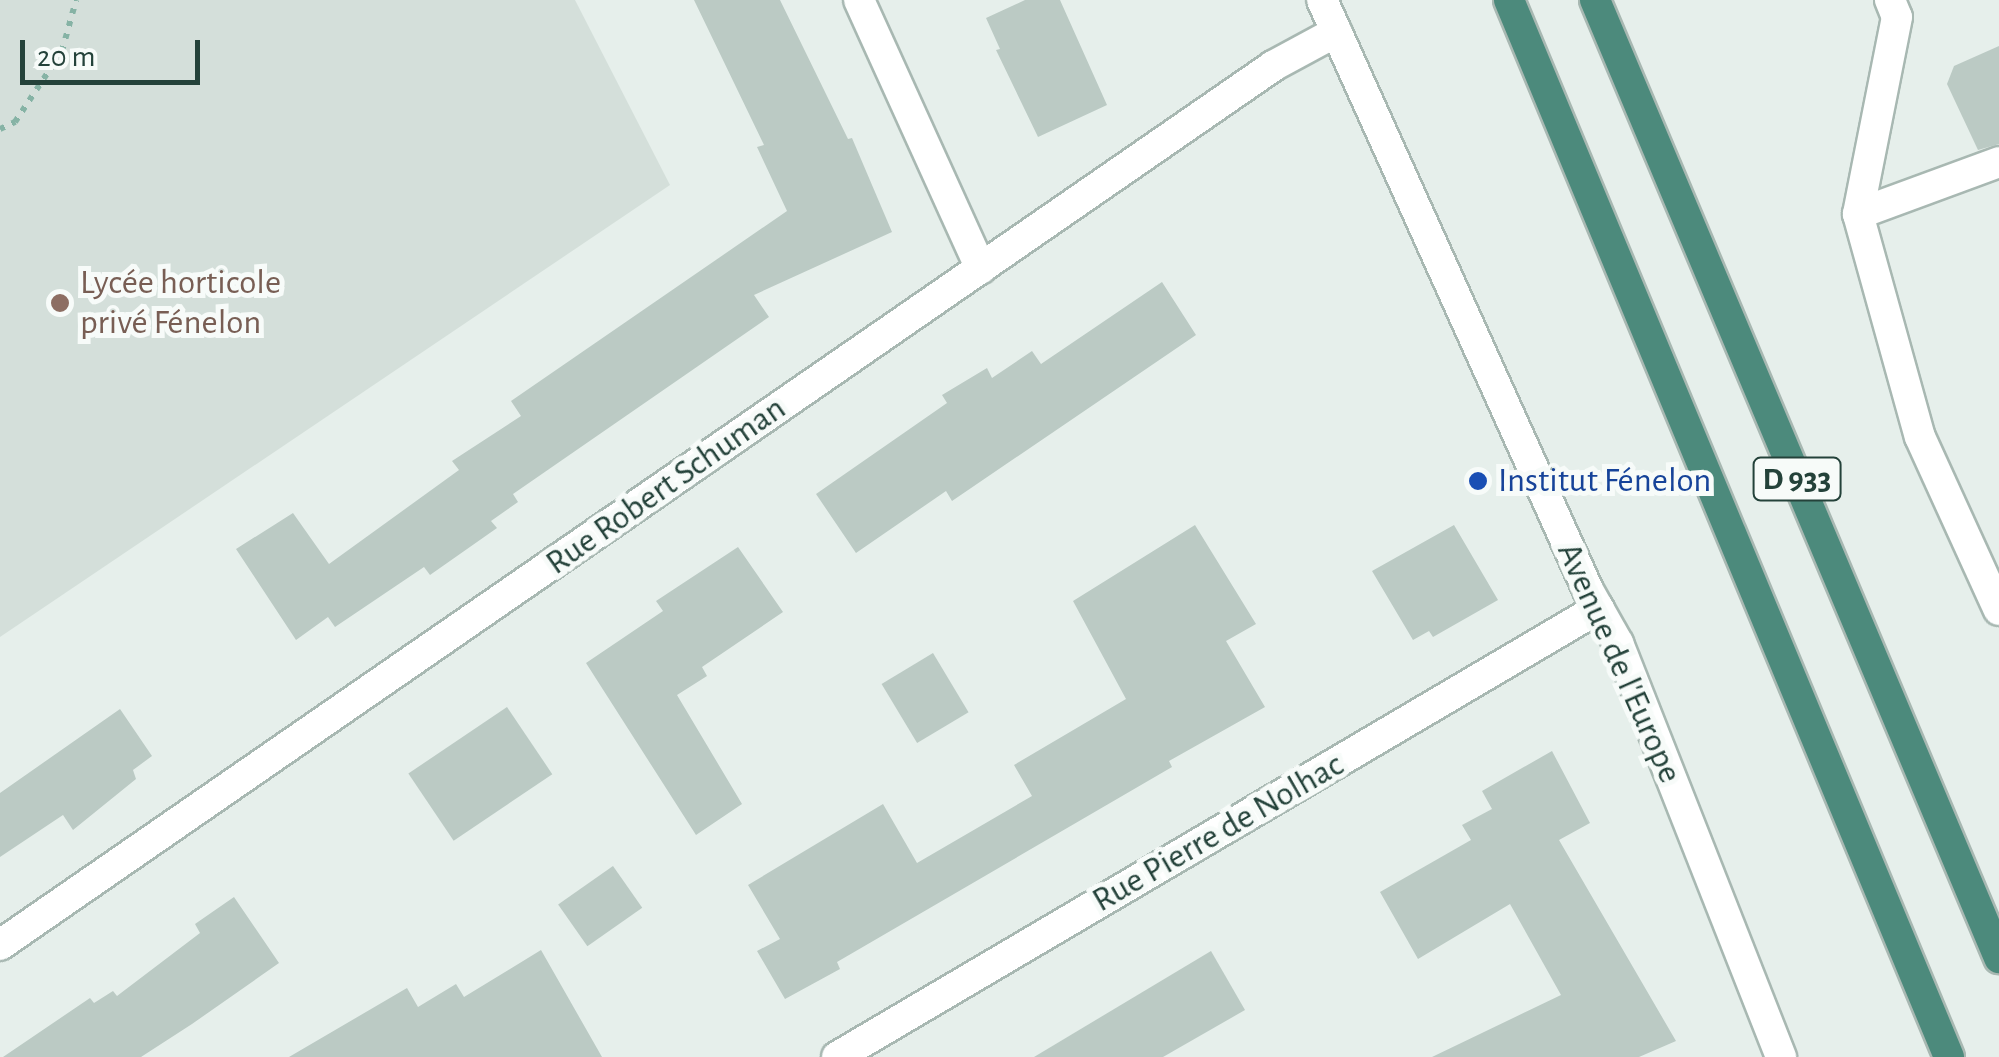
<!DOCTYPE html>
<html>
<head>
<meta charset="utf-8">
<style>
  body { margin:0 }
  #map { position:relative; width:1999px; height:1057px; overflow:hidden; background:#e6efeb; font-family:"Alegreya Sans",sans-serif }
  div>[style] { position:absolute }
  .built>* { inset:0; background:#d4dfda }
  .building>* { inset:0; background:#bbcac4; transform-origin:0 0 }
  .path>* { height:6px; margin-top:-3px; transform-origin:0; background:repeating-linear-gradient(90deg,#86b3a5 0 5px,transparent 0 13px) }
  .roads { filter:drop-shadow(2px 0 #a8b8b2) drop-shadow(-2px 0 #a8b8b2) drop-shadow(0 2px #a8b8b2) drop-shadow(0 -2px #a8b8b2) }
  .service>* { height:30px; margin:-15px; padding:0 15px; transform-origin:15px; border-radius:15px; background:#fff }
  .minor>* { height:30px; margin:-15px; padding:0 15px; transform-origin:15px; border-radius:15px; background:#fff }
  .trunk>* { height:30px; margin:-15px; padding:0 15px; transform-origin:15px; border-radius:15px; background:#4c8a7c }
  .dots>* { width:28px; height:28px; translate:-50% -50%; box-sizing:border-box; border:5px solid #f7fbf9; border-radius:50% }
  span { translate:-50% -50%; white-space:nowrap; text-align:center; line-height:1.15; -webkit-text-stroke:10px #f7fbf9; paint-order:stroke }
  .shield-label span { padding:2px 8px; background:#f7fbf9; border:2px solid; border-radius:8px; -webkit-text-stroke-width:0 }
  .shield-label { font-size:32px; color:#24423a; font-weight:700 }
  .education-label { font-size:35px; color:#785e54 }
  .left { translate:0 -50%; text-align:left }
  .transit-label { font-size:35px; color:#164399 }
  .street-label { font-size:35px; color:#24423a }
  .scale { position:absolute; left:20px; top:40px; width:180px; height:45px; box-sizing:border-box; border:5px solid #24423a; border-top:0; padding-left:12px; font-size:30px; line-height:35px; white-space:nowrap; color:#24423a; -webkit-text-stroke:8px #f7fbf9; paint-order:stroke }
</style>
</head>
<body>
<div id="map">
  <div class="built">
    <div style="clip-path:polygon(0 0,575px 0,670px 185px,0 637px)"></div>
  </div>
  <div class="building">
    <div style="clip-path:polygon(694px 0,780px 0,848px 139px,852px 138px,892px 232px,754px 295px,769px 317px,513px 494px,518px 502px,491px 521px,497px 528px,430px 575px,424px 567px,335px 627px,328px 617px,296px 640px,236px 549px,293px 513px,329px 564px,459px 470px,452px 461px,521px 416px,511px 401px,787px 211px,757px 147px,764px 145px)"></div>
    <div style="clip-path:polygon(1025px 0,1060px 0,1107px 105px,1038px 137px,996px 50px,1000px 49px,986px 18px)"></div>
    <div style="clip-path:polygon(1999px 46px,1999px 144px,1978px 150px,1947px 84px,1954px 66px)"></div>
    <div style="clip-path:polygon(1162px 282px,1196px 335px,952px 501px,946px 491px,856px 553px,816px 494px,947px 403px,942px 395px,987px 368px,992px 378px,1032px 351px,1041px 364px)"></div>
    <div style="clip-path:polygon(1195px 525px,1256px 624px,1226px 641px,1265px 707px,1169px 761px,1172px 767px,837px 962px,840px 969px,785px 999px,757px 951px,780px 939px,748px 885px,883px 804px,917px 863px,1032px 796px,1014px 765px,1126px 699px,1073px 601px)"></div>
    <div style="clip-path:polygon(1454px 525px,1498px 600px,1433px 637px,1429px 631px,1413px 640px,1372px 571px)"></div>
    <div style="clip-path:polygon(738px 547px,783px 612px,702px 667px,707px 676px,677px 695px,742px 804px,696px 835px,586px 663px,663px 611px,656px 601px)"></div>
    <div style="left:933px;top:653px;width:69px;height:60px;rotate:59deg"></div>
    <div style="left:507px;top:707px;width:81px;height:119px;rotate:56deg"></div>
    <div style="clip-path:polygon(120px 709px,152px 756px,133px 770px,136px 779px,73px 830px,63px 815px,0 857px,0 793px)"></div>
    <div style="clip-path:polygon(1552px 751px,1590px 823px,1559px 840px,1676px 1041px,1639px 1057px,1432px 1057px,1561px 995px,1510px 904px,1418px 959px,1380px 892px,1471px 840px,1462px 825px,1492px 809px,1482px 791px)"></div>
    <div style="left:613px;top:866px;width:51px;height:67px;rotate:55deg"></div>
    <div style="clip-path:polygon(234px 897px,279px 963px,192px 1024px,141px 1057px,3px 1057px,90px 998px,94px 1003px,113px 991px,117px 996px,200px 933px,195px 924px)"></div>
    <div style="clip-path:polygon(541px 950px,602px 1057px,289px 1057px,407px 988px,418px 1007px,456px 984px,464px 997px)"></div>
    <div style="clip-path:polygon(1211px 951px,1245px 1010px,1163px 1057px,1034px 1057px)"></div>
  </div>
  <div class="path">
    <div style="left:0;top:129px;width:17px;rotate:-25deg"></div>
    <div style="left:15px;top:122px;width:85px;rotate:-56.5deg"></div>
    <div style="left:62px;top:51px;width:53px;rotate:-74.6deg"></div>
  </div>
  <div class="roads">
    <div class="service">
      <div style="left:1890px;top:0;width:18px;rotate:68deg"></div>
      <div style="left:1897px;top:17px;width:201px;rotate:101.2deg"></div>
      <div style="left:1858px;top:214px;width:231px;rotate:74.5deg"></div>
      <div style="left:1920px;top:437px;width:190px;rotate:65.5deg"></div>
      <div style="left:1858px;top:214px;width:150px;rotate:-20.2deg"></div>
    </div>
    <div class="minor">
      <div style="left:859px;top:0;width:295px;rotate:65.6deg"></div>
      <div style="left:1322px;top:0;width:647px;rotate:65.73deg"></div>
      <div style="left:1588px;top:590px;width:61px;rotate:60.5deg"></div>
      <div style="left:1618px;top:643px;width:445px;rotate:68.5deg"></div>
      <div style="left:0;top:945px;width:1547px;rotate:-34.62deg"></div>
      <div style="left:1273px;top:66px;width:72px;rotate:-28.4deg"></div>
      <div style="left:837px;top:1057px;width:884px;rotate:-30.51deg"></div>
    </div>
    <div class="trunk">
      <div style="left:1509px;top:0;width:1145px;rotate:67.4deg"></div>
      <div style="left:1595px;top:0;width:1040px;rotate:67.13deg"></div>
    </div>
  </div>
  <div class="dots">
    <div style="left:60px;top:303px;background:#8d6e63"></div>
    <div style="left:1478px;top:481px;background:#1a4fb4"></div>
  </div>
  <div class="shield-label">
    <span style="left:1797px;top:479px">D 933</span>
  </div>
  <div class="education-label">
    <span class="left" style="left:80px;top:303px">Lycée horticole<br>privé Fénelon</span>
  </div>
  <div class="transit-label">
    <span class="left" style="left:1498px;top:481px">Institut Fénelon</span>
  </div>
  <div class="street-label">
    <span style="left:666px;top:486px;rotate:-35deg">Rue Robert Schuman</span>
    <span style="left:1619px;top:663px;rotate:66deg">Avenue de l'Europe</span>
    <span style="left:1218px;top:833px;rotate:-30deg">Rue Pierre de Nolhac</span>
  </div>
  <div class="scale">20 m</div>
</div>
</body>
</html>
